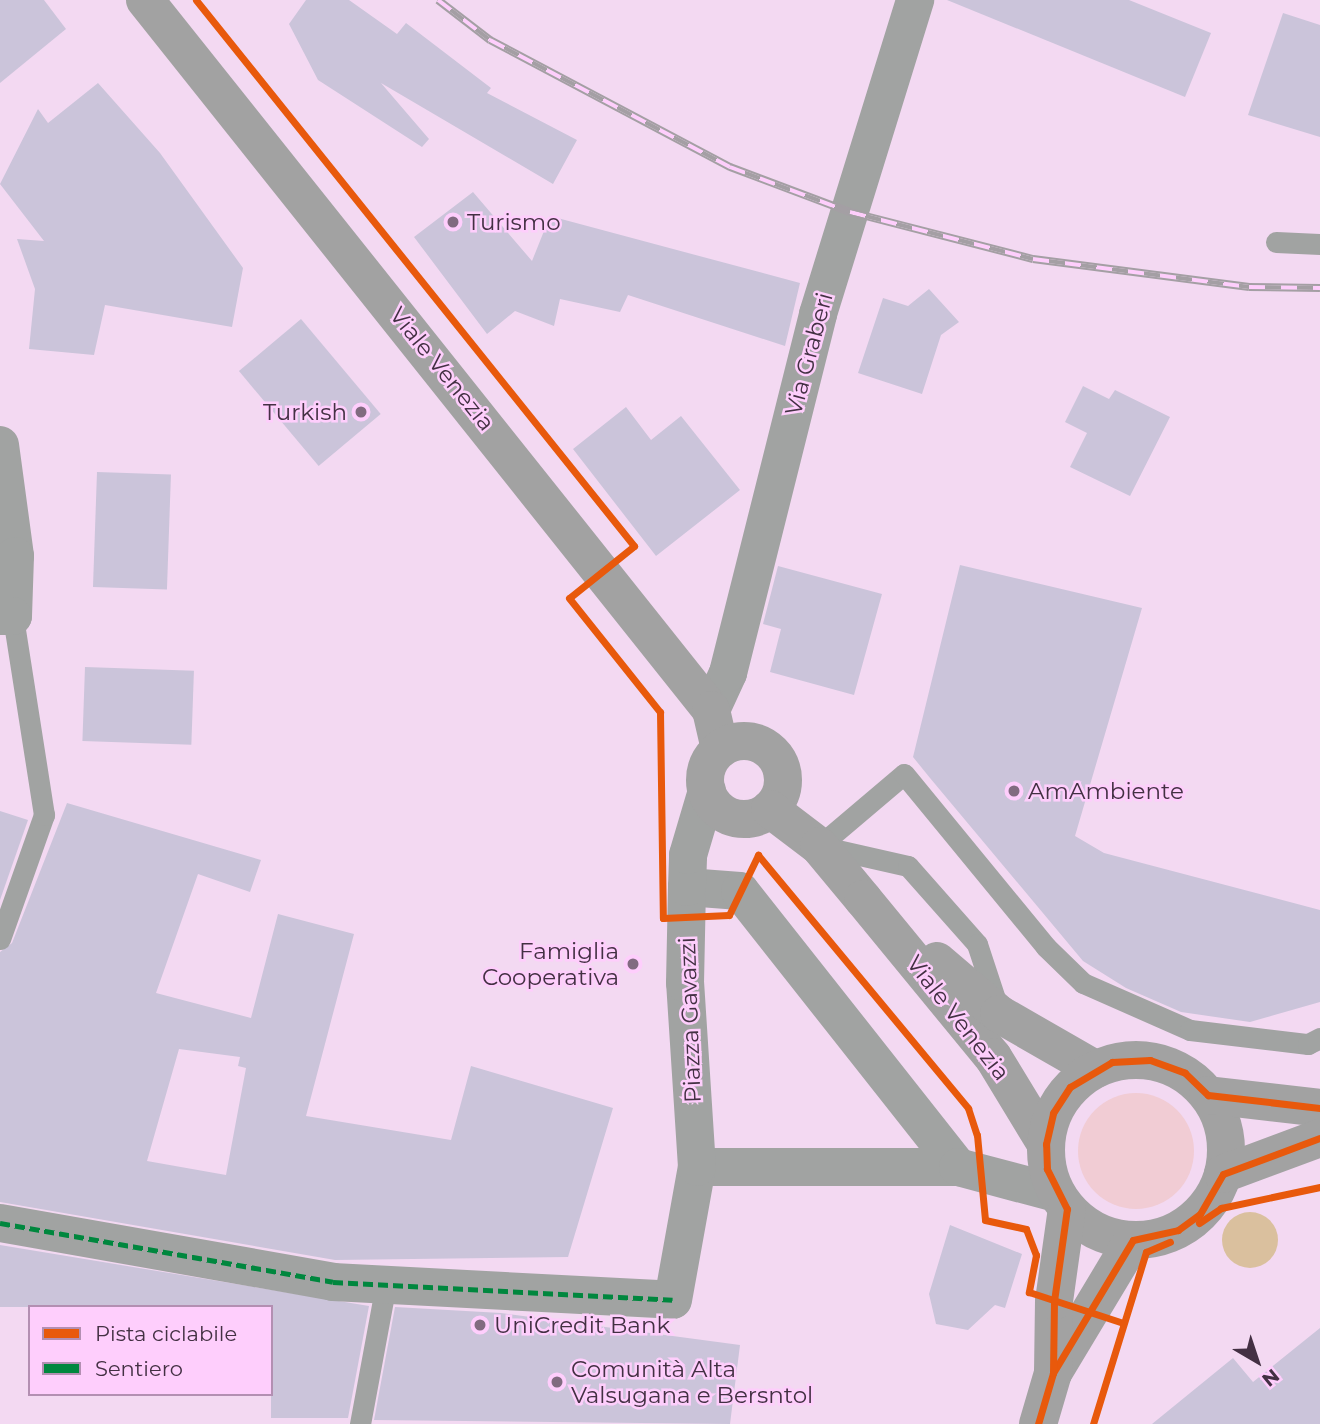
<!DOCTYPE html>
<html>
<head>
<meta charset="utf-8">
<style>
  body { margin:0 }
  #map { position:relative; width:1320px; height:1424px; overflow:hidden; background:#f3d9f2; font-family:Montserrat,sans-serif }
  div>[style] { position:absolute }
  .green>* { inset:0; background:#f1ccd4 }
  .round { border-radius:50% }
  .water>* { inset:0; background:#dac09e }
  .building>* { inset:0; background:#cbc4da; transform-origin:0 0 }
  .lane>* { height:21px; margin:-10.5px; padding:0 10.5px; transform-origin:10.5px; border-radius:10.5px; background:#a1a3a2 }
  .street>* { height:38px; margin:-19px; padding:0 19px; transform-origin:19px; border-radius:19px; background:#a1a3a2 }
  .secondary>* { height:38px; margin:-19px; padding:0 19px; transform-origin:19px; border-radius:19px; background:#a2a2a2 }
  .secondary>.ring { margin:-19px; padding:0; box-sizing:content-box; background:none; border:38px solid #a2a2a2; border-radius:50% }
  .rail>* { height:8px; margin-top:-4px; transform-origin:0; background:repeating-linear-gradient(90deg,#fecefc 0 16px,#a49fa4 0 32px); box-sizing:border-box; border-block:2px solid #a49fa4 }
  .quiet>* { height:5px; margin-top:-2.5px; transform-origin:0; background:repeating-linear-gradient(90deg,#00873e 0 10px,transparent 0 15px) }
  .cycleway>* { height:7px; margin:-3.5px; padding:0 3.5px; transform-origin:3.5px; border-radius:3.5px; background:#e8590c }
  .dots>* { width:19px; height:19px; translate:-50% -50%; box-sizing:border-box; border:4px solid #fecefc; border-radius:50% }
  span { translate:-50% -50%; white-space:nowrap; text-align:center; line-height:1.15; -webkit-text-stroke:5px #fecefc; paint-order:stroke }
  .poi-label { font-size:23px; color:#433043 }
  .left { translate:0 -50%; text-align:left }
  .right { translate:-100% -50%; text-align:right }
  .street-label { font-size:23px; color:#433043 }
  .legend { position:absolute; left:28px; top:1305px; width:245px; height:91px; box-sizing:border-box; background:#fecefc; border:2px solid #b38fb2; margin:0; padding:9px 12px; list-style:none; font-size:21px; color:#433043 }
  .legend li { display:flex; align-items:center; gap:14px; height:35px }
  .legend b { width:35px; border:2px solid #b38fb2 }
  .north { position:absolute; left:1222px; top:1326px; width:70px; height:70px; -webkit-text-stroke:5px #fecefc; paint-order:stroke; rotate:141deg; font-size:19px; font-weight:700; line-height:28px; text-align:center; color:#433043 }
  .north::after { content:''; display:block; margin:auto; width:24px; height:32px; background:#433043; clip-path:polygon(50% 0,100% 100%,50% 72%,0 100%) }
</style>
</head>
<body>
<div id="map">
  <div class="green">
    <div class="round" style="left:1078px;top:1093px;width:116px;height:116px"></div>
  </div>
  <div class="water">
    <div class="round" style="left:1222px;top:1212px;width:56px;height:56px"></div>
  </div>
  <div class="building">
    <div style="clip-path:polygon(0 0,44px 0,66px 29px,0 83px)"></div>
    <div style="clip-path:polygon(306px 0,349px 0,397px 34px,406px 23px,491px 88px,487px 93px,577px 140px,553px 184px,381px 83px,429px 139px,422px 147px,318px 80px,289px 24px)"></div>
    <div style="clip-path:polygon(947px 0,1129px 0,1211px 33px,1185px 97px)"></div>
    <div style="clip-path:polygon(1283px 13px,1320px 25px,1320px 137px,1248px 115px)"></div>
    <div style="clip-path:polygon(98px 83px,160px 153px,243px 268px,232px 327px,105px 305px,94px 355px,29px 349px,35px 289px,17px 239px,44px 241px,0 184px,38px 109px,48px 123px)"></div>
    <div style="clip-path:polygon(473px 192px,532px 261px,550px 216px,800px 283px,785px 346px,628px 295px,620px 312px,560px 299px,554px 326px,515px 311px,487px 334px,414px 237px)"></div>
    <div style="clip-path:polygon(929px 289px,959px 322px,941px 335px,922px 394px,858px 373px,883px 298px,908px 306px)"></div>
    <div style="left:301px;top:319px;width:124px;height:81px;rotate:50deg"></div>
    <div style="clip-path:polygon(1083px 386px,1109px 399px,1115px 390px,1170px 417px,1130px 496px,1070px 467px,1087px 433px,1065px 422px)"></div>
    <div style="clip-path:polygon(626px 407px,651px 440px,681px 416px,740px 490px,656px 556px,573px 449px)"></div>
    <div style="left:97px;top:472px;width:74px;height:115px;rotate:2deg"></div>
    <div style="clip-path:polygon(960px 565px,1142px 608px,1075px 836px,1104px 853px,1320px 910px,1320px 1002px,1250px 1022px,1181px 1012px,1126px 988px,1083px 961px,930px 778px,913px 757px)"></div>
    <div style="clip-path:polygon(778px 566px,882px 594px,854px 695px,770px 672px,781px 629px,763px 624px)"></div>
    <div style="left:85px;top:667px;width:109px;height:74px;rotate:2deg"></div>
    <div style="clip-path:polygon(evenodd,67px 803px,261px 860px,250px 892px,198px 874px,156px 993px,251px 1018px,278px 914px,354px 934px,306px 1116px,451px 1140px,471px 1066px,613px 1108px,568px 1257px,335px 1260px,0 1202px,0 952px,12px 943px,67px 803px,179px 1049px,240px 1057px,238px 1066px,246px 1068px,226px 1175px,147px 1161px,179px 1049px)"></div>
    <div style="clip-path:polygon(0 811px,28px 820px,0 900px)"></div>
    <div style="clip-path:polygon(950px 1225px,1022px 1254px,1005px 1308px,995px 1305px,968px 1330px,936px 1324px,929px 1294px)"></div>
    <div style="clip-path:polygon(0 1245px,369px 1306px,348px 1418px,271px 1418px,271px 1307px,0 1307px)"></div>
    <div style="clip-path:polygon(395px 1307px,501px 1313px,740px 1345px,730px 1424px,374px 1420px)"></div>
    <div style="clip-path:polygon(1320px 1328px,1320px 1424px,1152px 1424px,1233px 1358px,1253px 1382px)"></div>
  </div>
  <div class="lane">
    <div style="left:1276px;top:242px;width:44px;rotate:2.6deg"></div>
    <div style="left:819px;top:846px;width:111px;rotate:-40.3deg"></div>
    <div style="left:904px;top:774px;width:224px;rotate:50.6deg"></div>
    <div style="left:1046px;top:947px;width:52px;rotate:44.2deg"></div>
    <div style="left:1083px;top:983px;width:117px;rotate:23.7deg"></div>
    <div style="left:1190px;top:1030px;width:119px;rotate:6.8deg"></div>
    <div style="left:1308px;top:1044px;width:13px;rotate:-27deg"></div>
    <div style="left:824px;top:847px;width:86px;rotate:12.7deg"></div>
    <div style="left:908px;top:866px;width:104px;rotate:48.5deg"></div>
    <div style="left:977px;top:944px;width:64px;rotate:71.8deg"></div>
    <div style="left:0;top:939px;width:132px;rotate:-70.5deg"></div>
    <div style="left:44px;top:815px;width:201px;rotate:-98.9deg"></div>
    <div style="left:360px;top:1424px;width:142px;rotate:-79.5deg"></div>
  </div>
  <div class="street">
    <div style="left:0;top:445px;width:112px;rotate:82.3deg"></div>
    <div style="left:15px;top:556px;width:60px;rotate:91.9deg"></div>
    <div style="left:13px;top:616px;width:13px;rotate:180deg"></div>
    <div style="left:711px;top:710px;width:41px;rotate:-65.3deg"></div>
    <div style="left:728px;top:673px;width:370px;rotate:-75.9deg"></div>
    <div style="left:818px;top:314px;width:329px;rotate:-72.8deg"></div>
    <div style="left:687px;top:887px;width:53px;rotate:4.3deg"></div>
    <div style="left:740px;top:891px;width:352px;rotate:51.7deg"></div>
    <div style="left:697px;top:1167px;width:261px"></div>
    <div style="left:958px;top:1167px;width:101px;rotate:14.9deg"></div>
    <div style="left:0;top:1223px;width:338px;rotate:10deg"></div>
    <div style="left:333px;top:1282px;width:340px;rotate:3deg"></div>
    <div style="left:673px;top:1300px;width:135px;rotate:-79.8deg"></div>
    <div style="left:697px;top:1167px;width:184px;rotate:-93.7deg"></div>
    <div style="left:685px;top:983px;width:96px;rotate:-88.8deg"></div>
    <div style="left:687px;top:887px;width:32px;rotate:-88deg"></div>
    <div style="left:688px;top:855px;width:67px;rotate:-73.5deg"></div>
  </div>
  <div class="secondary">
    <div style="left:145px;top:0;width:908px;rotate:51.44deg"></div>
    <div style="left:711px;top:710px;width:40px;rotate:77deg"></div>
    <div class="ring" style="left:705px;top:741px;width:40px;height:40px"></div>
    <div style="left:770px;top:809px;width:61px;rotate:37.1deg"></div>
    <div style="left:819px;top:846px;width:69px;rotate:50.3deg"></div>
    <div style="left:863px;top:899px;width:205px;rotate:50.6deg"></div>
    <div style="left:993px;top:1057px;width:102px;rotate:58.7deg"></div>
    <div style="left:937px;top:961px;width:82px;rotate:40.5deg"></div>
    <div style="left:999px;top:1014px;width:111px;rotate:29.8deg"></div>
    <div class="ring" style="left:1046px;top:1060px;width:142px;height:142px"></div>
    <div style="left:1208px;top:1095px;width:113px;rotate:6.6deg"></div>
    <div style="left:1223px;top:1174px;width:103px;rotate:-20.4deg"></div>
    <div style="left:1053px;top:1373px;width:155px;rotate:-59deg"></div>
    <div style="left:1038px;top:1424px;width:53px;rotate:-73.6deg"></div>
    <div style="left:1053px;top:1373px;width:72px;rotate:-89.2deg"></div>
    <div style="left:1054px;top:1301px;width:93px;rotate:-82deg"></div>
  </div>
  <div class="rail">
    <div style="left:438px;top:0;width:66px;rotate:37.6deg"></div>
    <div style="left:490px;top:40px;width:272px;rotate:27.9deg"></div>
    <div style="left:730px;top:167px;width:128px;rotate:20.6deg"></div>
    <div style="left:850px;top:212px;width:189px;rotate:14.4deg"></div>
    <div style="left:1033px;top:259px;width:218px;rotate:7.4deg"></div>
    <div style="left:1249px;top:287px;width:71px;rotate:0.8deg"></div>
  </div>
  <div class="quiet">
    <div style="left:0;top:1223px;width:338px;rotate:10deg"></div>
    <div style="left:333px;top:1282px;width:340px;rotate:3deg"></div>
  </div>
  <div class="cycleway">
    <div style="left:196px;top:0;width:700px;rotate:51.26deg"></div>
    <div style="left:634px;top:546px;width:83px;rotate:141.3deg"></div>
    <div style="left:569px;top:598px;width:146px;rotate:51.4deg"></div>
    <div style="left:660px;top:712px;width:206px;rotate:89.2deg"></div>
    <div style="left:663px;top:918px;width:66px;rotate:-2.6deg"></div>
    <div style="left:729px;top:915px;width:67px;rotate:-64.2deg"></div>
    <div style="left:758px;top:855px;width:329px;rotate:50.3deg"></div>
    <div style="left:968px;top:1108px;width:28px;rotate:72deg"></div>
    <div style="left:977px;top:1135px;width:85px;rotate:84.6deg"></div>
    <div style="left:985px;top:1220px;width:42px;rotate:12.4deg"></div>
    <div style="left:1026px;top:1229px;width:28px;rotate:69deg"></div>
    <div style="left:1036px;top:1255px;width:38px;rotate:101deg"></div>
    <div style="left:1029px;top:1292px;width:96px;rotate:18.2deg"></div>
    <div style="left:1199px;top:1223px;width:27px;rotate:-34deg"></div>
    <div style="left:1221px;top:1208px;width:101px;rotate:-12deg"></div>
    <div style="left:1053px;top:1373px;width:155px;rotate:-59deg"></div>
    <div style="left:1133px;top:1240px;width:46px;rotate:-12.5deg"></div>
    <div style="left:1178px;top:1230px;width:27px;rotate:-36deg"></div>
    <div style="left:1200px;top:1214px;width:46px;rotate:-60.1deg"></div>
    <div style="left:1223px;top:1174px;width:103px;rotate:-20.4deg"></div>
    <div style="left:1038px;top:1424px;width:53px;rotate:-73.6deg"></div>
    <div style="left:1053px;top:1373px;width:72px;rotate:-89.2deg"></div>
    <div style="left:1054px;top:1301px;width:93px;rotate:-82deg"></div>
    <div style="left:1067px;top:1209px;width:45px;rotate:-116.6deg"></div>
    <div style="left:1047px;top:1169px;width:25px;rotate:-92deg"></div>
    <div style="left:1046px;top:1144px;width:32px;rotate:-77deg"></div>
    <div style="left:1053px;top:1113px;width:31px;rotate:-57deg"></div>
    <div style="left:1070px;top:1087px;width:49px;rotate:-30.8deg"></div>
    <div style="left:1112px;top:1062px;width:38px;rotate:-3deg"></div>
    <div style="left:1150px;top:1060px;width:37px;rotate:20deg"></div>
    <div style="left:1185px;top:1073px;width:32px;rotate:44deg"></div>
    <div style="left:1208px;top:1095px;width:113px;rotate:6.6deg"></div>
    <div style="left:1093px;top:1424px;width:180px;rotate:-72.9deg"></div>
    <div style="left:1146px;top:1252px;width:26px;rotate:-23deg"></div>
  </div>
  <div class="dots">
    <div style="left:453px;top:222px;background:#816b80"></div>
    <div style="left:361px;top:412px;background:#816b80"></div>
    <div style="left:1014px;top:791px;background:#816b80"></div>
    <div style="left:633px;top:964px;background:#816b80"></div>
    <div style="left:480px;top:1325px;background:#816b80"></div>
    <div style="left:557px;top:1382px;background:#816b80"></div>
  </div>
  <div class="poi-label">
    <span class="left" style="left:467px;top:222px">Turismo</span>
    <span class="right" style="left:347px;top:412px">Turkish</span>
    <span class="left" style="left:1028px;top:791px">AmAmbiente</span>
    <span class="right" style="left:619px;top:964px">Famiglia<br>Cooperativa</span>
    <span class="left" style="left:494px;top:1325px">UniCredit Bank</span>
    <span class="left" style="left:571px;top:1382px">Comunità Alta<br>Valsugana e Bersntol</span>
  </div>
  <div class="street-label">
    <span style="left:809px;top:354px;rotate:-75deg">Via Graberi</span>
    <span style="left:442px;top:369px;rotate:51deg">Viale Venezia</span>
    <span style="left:958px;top:1018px;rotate:52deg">Viale Venezia</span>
    <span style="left:690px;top:1020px;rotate:-92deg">Piazza Gavazzi</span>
  </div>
  <ul class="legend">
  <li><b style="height:9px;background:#e8590c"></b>Pista ciclabile</li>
  <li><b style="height:9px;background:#00873e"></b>Sentiero</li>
  </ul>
  <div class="north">N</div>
</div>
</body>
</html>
